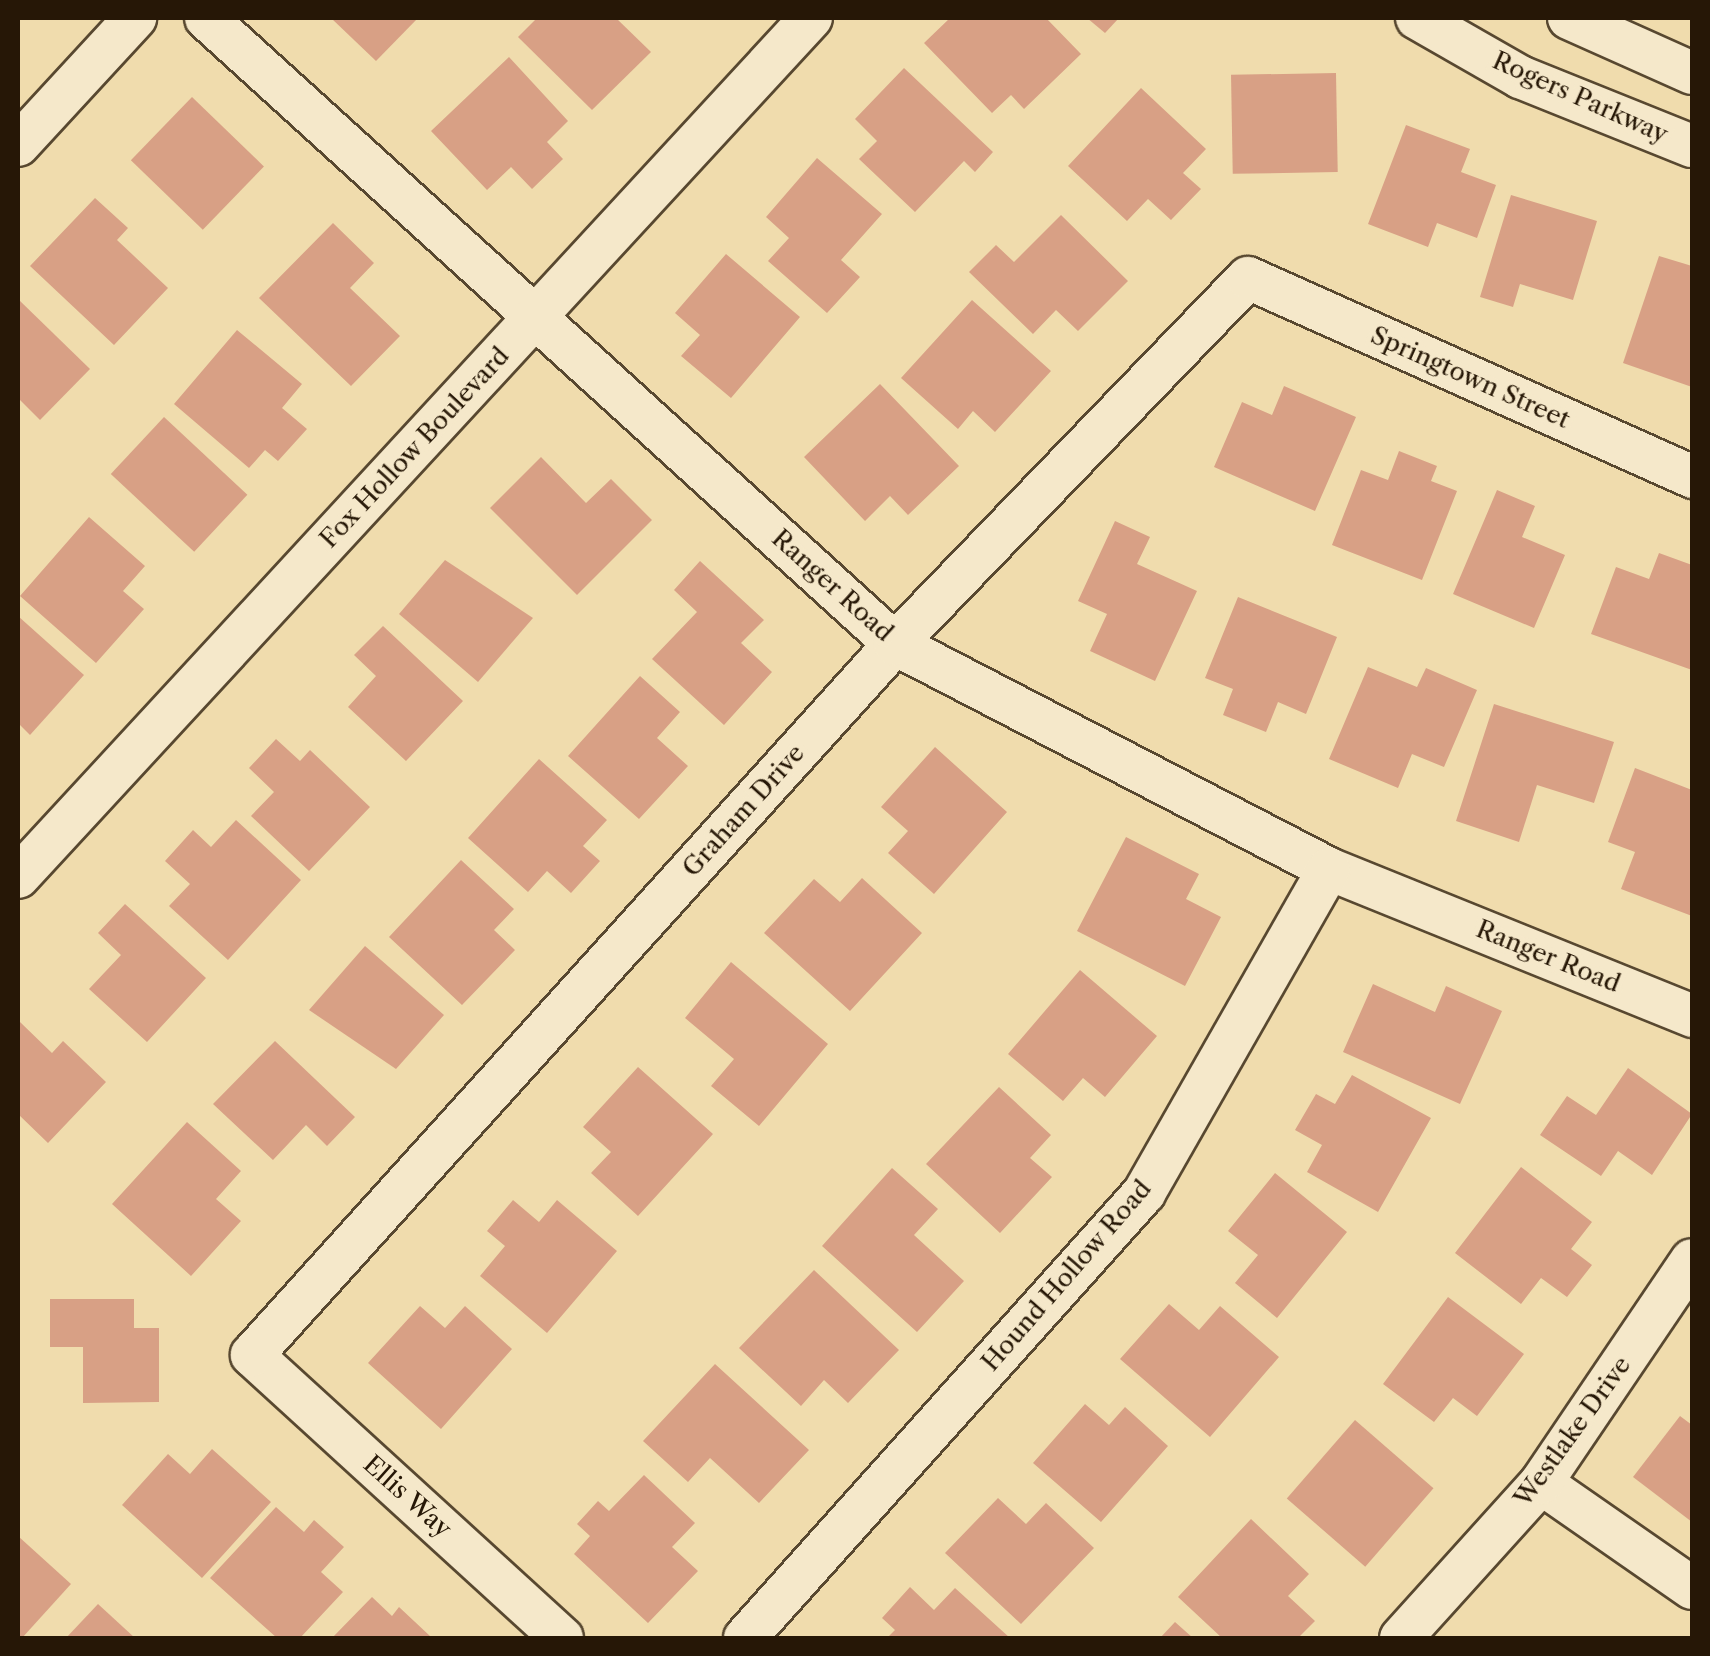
<!DOCTYPE html>
<html>
<head>
<meta charset="utf-8">
<style>
  body { margin:0 }
  #map { position:relative; width:1710px; height:1656px; overflow:hidden; background:#f0dcad; font-family:"Libre Caslon Text",serif }
  div>[style] { position:absolute }
  .building>* { inset:0; background:#d8a085; transform-origin:0 0 }
  .roads { filter:drop-shadow(2px 0 #584830) drop-shadow(-2px 0 #584830) drop-shadow(0 2px #584830) drop-shadow(0 -2px #584830) }
  .minor>* { height:42px; margin:-21px; padding:0 21px; transform-origin:21px; border-radius:21px; background:#f5e8ca }
  span { translate:-50% -50%; white-space:nowrap; text-align:center; line-height:1.15; -webkit-text-stroke:10px #f5e8ca; paint-order:stroke }
  .street-label { font-size:25px; color:#261706 }
  .frame { position:absolute; inset:0; border:20px solid #261706; pointer-events:none }
</style>
</head>
<body>
<div id="map">
  <div class="building">
    <div style="clip-path:polygon(331px 18px,418px 18px,376px 61px)"></div>
    <div style="clip-path:polygon(537px 18px,616px 18px,651px 52px,592px 110px,518px 37px)"></div>
    <div style="clip-path:polygon(950px 18px,1046px 18px,1081px 54px,1024px 109px,1011px 95px,992px 113px,924px 43px)"></div>
    <div style="clip-path:polygon(1087px 18px,1119px 18px,1105px 33px)"></div>
    <div style="clip-path:polygon(509px 57px,568px 121px,547px 142px,563px 159px,532px 189px,511px 167px,487px 190px,431px 131px)"></div>
    <div style="clip-path:polygon(904px 68px,993px 152px,975px 172px,964px 161px,915px 212px,859px 159px,877px 141px,855px 119px)"></div>
    <div style="left:1336px;top:73px;width:99px;height:105px;rotate:89deg"></div>
    <div style="clip-path:polygon(1141px 88px,1206px 149px,1183px 173px,1201px 189px,1171px 220px,1148px 199px,1127px 221px,1068px 166px)"></div>
    <div style="left:192px;top:97px;width:100px;height:88px;rotate:44deg"></div>
    <div style="clip-path:polygon(1406px 125px,1470px 149px,1461px 172px,1496px 185px,1477px 238px,1437px 223px,1428px 247px,1368px 224px)"></div>
    <div style="clip-path:polygon(817px 158px,882px 214px,841px 260px,860px 277px,827px 313px,768px 261px,789px 238px,766px 217px)"></div>
    <div style="clip-path:polygon(1511px 195px,1597px 221px,1573px 300px,1520px 284px,1513px 307px,1480px 297px)"></div>
    <div style="clip-path:polygon(95px 198px,128px 228px,117px 240px,168px 288px,114px 345px,30px 266px)"></div>
    <div style="clip-path:polygon(1061px 215px,1128px 281px,1078px 331px,1056px 310px,1033px 334px,969px 272px,996px 245px,1014px 262px)"></div>
    <div style="clip-path:polygon(333px 223px,374px 263px,350px 288px,400px 336px,351px 386px,259px 298px)"></div>
    <div style="clip-path:polygon(726px 254px,800px 317px,731px 398px,681px 356px,700px 335px,675px 313px)"></div>
    <div style="clip-path:polygon(1659px 256px,1692px 266px,1692px 387px,1623px 363px)"></div>
    <div style="clip-path:polygon(18px 299px,90px 369px,40px 420px,18px 398px)"></div>
    <div style="clip-path:polygon(972px 300px,1051px 371px,995px 432px,973px 411px,958px 429px,901px 378px)"></div>
    <div style="clip-path:polygon(237px 330px,302px 384px,282px 408px,307px 429px,278px 461px,265px 450px,249px 468px,174px 404px)"></div>
    <div style="clip-path:polygon(880px 384px,959px 466px,908px 515px,890px 496px,865px 521px,804px 457px)"></div>
    <div style="clip-path:polygon(1284px 386px,1356px 417px,1315px 511px,1214px 467px,1242px 402px,1272px 415px)"></div>
    <div style="left:164px;top:417px;width:114px;height:78px;rotate:43deg"></div>
    <div style="clip-path:polygon(1399px 451px,1437px 466px,1431px 481px,1457px 491px,1422px 580px,1332px 545px,1361px 470px,1388px 480px)"></div>
    <div style="clip-path:polygon(541px 457px,586px 503px,611px 479px,652px 520px,577px 595px,490px 508px)"></div>
    <div style="clip-path:polygon(1497px 490px,1535px 506px,1522px 537px,1565px 555px,1534px 628px,1453px 594px)"></div>
    <div style="clip-path:polygon(89px 517px,145px 566px,123px 591px,144px 609px,96px 663px,20px 596px)"></div>
    <div style="clip-path:polygon(1115px 521px,1150px 537px,1137px 564px,1197px 591px,1155px 681px,1090px 651px,1107px 614px,1078px 601px)"></div>
    <div style="clip-path:polygon(1659px 553px,1692px 565px,1692px 670px,1591px 634px,1616px 567px,1649px 579px)"></div>
    <div style="clip-path:polygon(445px 560px,533px 618px,478px 682px,399px 614px)"></div>
    <div style="clip-path:polygon(700px 561px,764px 620px,741px 643px,772px 672px,724px 725px,652px 659px,697px 612px,674px 590px)"></div>
    <div style="clip-path:polygon(1238px 597px,1337px 637px,1306px 714px,1278px 702px,1266px 732px,1223px 715px,1233px 689px,1205px 678px)"></div>
    <div style="clip-path:polygon(18px 616px,84px 675px,30px 735px,18px 723px)"></div>
    <div style="clip-path:polygon(383px 626px,463px 701px,406px 761px,348px 707px,376px 676px,354px 655px)"></div>
    <div style="clip-path:polygon(1368px 667px,1417px 687px,1426px 668px,1477px 690px,1444px 767px,1412px 754px,1398px 788px,1329px 759px)"></div>
    <div style="clip-path:polygon(640px 676px,680px 712px,657px 738px,688px 766px,639px 819px,568px 756px)"></div>
    <div style="clip-path:polygon(1494px 704px,1614px 742px,1594px 803px,1537px 785px,1519px 842px,1456px 821px)"></div>
    <div style="clip-path:polygon(276px 739px,300px 761px,310px 750px,370px 807px,309px 871px,251px 816px,274px 792px,249px 768px)"></div>
    <div style="clip-path:polygon(935px 747px,1007px 812px,934px 894px,888px 853px,908px 831px,881px 807px)"></div>
    <div style="clip-path:polygon(539px 759px,607px 820px,583px 846px,600px 861px,571px 893px,547px 871px,528px 892px,468px 838px)"></div>
    <div style="clip-path:polygon(1635px 768px,1692px 790px,1692px 916px,1621px 889px,1635px 852px,1608px 842px)"></div>
    <div style="clip-path:polygon(236px 820px,301px 880px,228px 960px,169px 906px,190px 884px,165px 861px,193px 830px,211px 847px)"></div>
    <div style="clip-path:polygon(1126px 837px,1199px 874px,1186px 899px,1221px 917px,1185px 986px,1077px 931px)"></div>
    <div style="clip-path:polygon(461px 860px,514px 909px,494px 930px,515px 950px,462px 1005px,389px 937px)"></div>
    <div style="clip-path:polygon(862px 878px,922px 933px,850px 1011px,764px 933px,814px 879px,840px 902px)"></div>
    <div style="clip-path:polygon(125px 904px,206px 978px,147px 1042px,89px 989px,121px 955px,98px 933px)"></div>
    <div style="clip-path:polygon(365px 946px,444px 1015px,396px 1069px,309px 1010px)"></div>
    <div style="clip-path:polygon(731px 962px,828px 1044px,759px 1126px,711px 1086px,734px 1059px,685px 1018px)"></div>
    <div style="clip-path:polygon(1080px 970px,1157px 1036px,1105px 1097px,1083px 1078px,1063px 1101px,1008px 1054px)"></div>
    <div style="clip-path:polygon(1373px 984px,1435px 1012px,1446px 986px,1502px 1011px,1460px 1104px,1343px 1052px)"></div>
    <div style="clip-path:polygon(20px 1022px,52px 1053px,63px 1041px,106px 1082px,48px 1143px,18px 1114px)"></div>
    <div style="clip-path:polygon(275px 1041px,355px 1117px,327px 1146px,306px 1125px,273px 1160px,213px 1104px)"></div>
    <div style="clip-path:polygon(638px 1067px,713px 1134px,638px 1216px,591px 1173px,611px 1152px,583px 1127px)"></div>
    <div style="clip-path:polygon(1628px 1068px,1692px 1114px,1652px 1175px,1618px 1151px,1601px 1176px,1540px 1135px,1567px 1096px,1596px 1115px)"></div>
    <div style="clip-path:polygon(1352px 1075px,1431px 1118px,1378px 1212px,1307px 1172px,1322px 1145px,1295px 1130px,1316px 1094px,1335px 1104px)"></div>
    <div style="clip-path:polygon(999px 1087px,1051px 1135px,1030px 1158px,1052px 1177px,1000px 1233px,926px 1164px)"></div>
    <div style="clip-path:polygon(187px 1122px,241px 1171px,216px 1199px,241px 1221px,191px 1276px,112px 1204px)"></div>
    <div style="clip-path:polygon(1521px 1167px,1592px 1222px,1571px 1249px,1592px 1265px,1567px 1297px,1541px 1278px,1521px 1304px,1455px 1253px)"></div>
    <div style="clip-path:polygon(892px 1168px,938px 1209px,914px 1235px,964px 1281px,917px 1332px,822px 1246px)"></div>
    <div style="clip-path:polygon(1275px 1173px,1347px 1232px,1277px 1318px,1235px 1283px,1258px 1255px,1228px 1231px)"></div>
    <div style="clip-path:polygon(513px 1200px,539px 1222px,557px 1200px,617px 1251px,547px 1333px,480px 1276px,505px 1246px,487px 1231px)"></div>
    <div style="clip-path:polygon(814px 1270px,899px 1350px,848px 1403px,824px 1380px,801px 1406px,739px 1348px)"></div>
    <div style="clip-path:polygon(1448px 1297px,1524px 1354px,1477px 1416px,1453px 1398px,1434px 1422px,1383px 1384px)"></div>
    <div style="clip-path:polygon(50px 1299px,134px 1299px,134px 1328px,159px 1328px,159px 1402px,83px 1403px,83px 1347px,50px 1347px)"></div>
    <div style="clip-path:polygon(1169px 1304px,1199px 1330px,1220px 1306px,1279px 1357px,1210px 1437px,1120px 1359px)"></div>
    <div style="clip-path:polygon(420px 1306px,445px 1328px,465px 1306px,512px 1349px,441px 1429px,368px 1363px)"></div>
    <div style="clip-path:polygon(715px 1364px,809px 1450px,759px 1503px,710px 1458px,688px 1482px,643px 1441px)"></div>
    <div style="clip-path:polygon(1085px 1404px,1109px 1425px,1125px 1407px,1168px 1446px,1101px 1522px,1033px 1463px)"></div>
    <div style="clip-path:polygon(1680px 1416px,1692px 1425px,1692px 1522px,1633px 1477px)"></div>
    <div style="left:1355px;top:1420px;width:104px;height:104px;rotate:41deg"></div>
    <div style="clip-path:polygon(212px 1449px,271px 1502px,202px 1578px,122px 1505px,168px 1454px,190px 1474px)"></div>
    <div style="clip-path:polygon(644px 1475px,695px 1523px,672px 1547px,698px 1571px,648px 1623px,574px 1554px,590px 1536px,577px 1524px,598px 1501px,609px 1511px)"></div>
    <div style="clip-path:polygon(998px 1498px,1026px 1524px,1046px 1503px,1094px 1548px,1021px 1624px,945px 1553px)"></div>
    <div style="clip-path:polygon(276px 1507px,304px 1532px,314px 1520px,344px 1547px,321px 1572px,343px 1592px,300px 1638px,277px 1638px,210px 1578px)"></div>
    <div style="clip-path:polygon(1251px 1519px,1309px 1574px,1288px 1596px,1315px 1621px,1298px 1638px,1222px 1638px,1178px 1597px)"></div>
    <div style="clip-path:polygon(18px 1536px,71px 1584px,22px 1638px,18px 1638px)"></div>
    <div style="clip-path:polygon(910px 1587px,934px 1610px,955px 1588px,1010px 1638px,887px 1638px,895px 1630px,882px 1618px)"></div>
    <div style="clip-path:polygon(372px 1597px,392px 1616px,399px 1607px,430px 1636px,332px 1638px)"></div>
    <div style="clip-path:polygon(98px 1604px,135px 1638px,66px 1638px)"></div>
    <div style="clip-path:polygon(1175px 1622px,1193px 1638px,1160px 1638px)"></div>
  </div>
  <div class="roads">
    <div class="minor">
      <div style="left:206px;top:18px;width:931px;rotate:42.26deg"></div>
      <div style="left:895px;top:644px;width:489px;rotate:27.4deg"></div>
      <div style="left:1329px;top:869px;width:392px;rotate:22deg"></div>
      <div style="left:1417px;top:18px;width:119px;rotate:29.8deg"></div>
      <div style="left:1520px;top:77px;width:185px;rotate:21.9deg"></div>
      <div style="left:1569px;top:18px;width:135px;rotate:24.1deg"></div>
      <div style="left:18px;top:145px;width:173px;rotate:-47.3deg"></div>
      <div style="left:18px;top:877px;width:1169px;rotate:-47.29deg"></div>
      <div style="left:1541px;top:1483px;width:184px;rotate:34.8deg"></div>
      <div style="left:562px;top:1638px;width:420px;rotate:-137.6deg"></div>
      <div style="left:252px;top:1355px;width:959px;rotate:-47.88deg"></div>
      <div style="left:895px;top:644px;width:508px;rotate:-46.04deg"></div>
      <div style="left:1248px;top:278px;width:487px;rotate:24.1deg"></div>
      <div style="left:745px;top:1638px;width:598px;rotate:-48.12deg"></div>
      <div style="left:1144px;top:1193px;width:373px;rotate:-60.3deg"></div>
      <div style="left:1401px;top:1638px;width:209px;rotate:-47.9deg"></div>
      <div style="left:1541px;top:1483px;width:269px;rotate:-55.9deg"></div>
    </div>
  </div>
  <div class="street-label">
    <span style="left:1580px;top:98px;rotate:24deg">Rogers Parkway</span>
    <span style="left:1470px;top:378px;rotate:24deg">Springtown Street</span>
    <span style="left:415px;top:448px;rotate:-47deg">Fox Hollow Boulevard</span>
    <span style="left:832px;top:586px;rotate:42deg">Ranger Road</span>
    <span style="left:744px;top:811px;rotate:-48deg">Graham Drive</span>
    <span style="left:1548px;top:957px;rotate:22deg">Ranger Road</span>
    <span style="left:1067px;top:1276px;rotate:-49deg">Hound Hollow Road</span>
    <span style="left:1573px;top:1432px;rotate:-54deg">Westlake Drive</span>
    <span style="left:407px;top:1497px;rotate:42deg">Ellis Way</span>
  </div>
  <div class="frame"></div>
</div>
</body>
</html>
